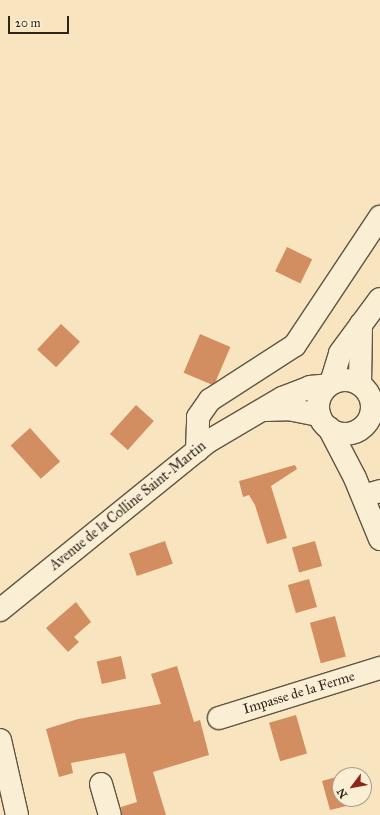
<!DOCTYPE html>
<html>
<head>
<meta charset="utf-8">
<style>
  body { margin:0 }
  #map { position:relative; width:380px; height:815px; overflow:hidden; background:#f8e5bf; font-family:"IM FELL Great Primer",serif }
  div>[style] { position:absolute }
  .building>* { inset:0; background:#d28d60; transform-origin:0 0 }
  .roads { filter:drop-shadow(1px 0 #605542) drop-shadow(-1px 0 #605542) drop-shadow(0 1px #605542) drop-shadow(0 -1px #605542) }
  .minor>* { height:22px; margin:-11px; padding:0 11px; transform-origin:11px; border-radius:11px; background:#faeed5 }
  .minor>.ring { margin:-11px; padding:0; box-sizing:content-box; background:none; border:22px solid #faeed5; border-radius:50% }
  span { translate:-50% -50%; white-space:nowrap; text-align:center; line-height:1.15; -webkit-text-stroke:3px #faeed5; paint-order:stroke }
  .street-label { font-size:14px; color:#2e2519 }
  .north { position:absolute; left:332px; top:767px; width:40px; height:40px; box-sizing:border-box; background:#faeed5; border:1px solid #a89e8a; border-radius:50%; rotate:238deg; font-size:11px; font-weight:700; line-height:16px; text-align:center; color:#2e2519 }
  .north::after { content:''; display:block; margin:auto; width:14px; height:18px; background:#8f2418; clip-path:polygon(50% 0,100% 100%,50% 72%,0 100%) }
  .scale { position:absolute; left:8px; top:16px; width:61px; height:18px; box-sizing:border-box; border:2px solid #2e2519; border-top:0; padding-left:5px; font-size:12px; line-height:14px; white-space:nowrap; color:#2e2519; -webkit-text-stroke:3px #faeed5; paint-order:stroke }
</style>
</head>
<body>
<div id="map">
  <div class="building">
    <div style="left:287px;top:247px;width:28px;height:27px;rotate:26deg"></div>
    <div style="left:61px;top:324px;width:26px;height:35px;rotate:43deg"></div>
    <div style="left:200px;top:334px;width:33px;height:42px;rotate:23deg"></div>
    <div style="left:136px;top:405px;width:24px;height:39px;rotate:42deg"></div>
    <div style="left:30px;top:428px;width:45px;height:26px;rotate:48deg"></div>
    <div style="clip-path:polygon(295px 465px,297px 469px,271px 486px,287px 538px,267px 544px,255px 505px,249px 495px,243px 497px,239px 481px)"></div>
    <div style="left:165px;top:541px;width:24px;height:38px;rotate:71deg"></div>
    <div style="left:315px;top:541px;width:26px;height:24px;rotate:74deg"></div>
    <div style="left:309px;top:579px;width:29px;height:22px;rotate:74deg"></div>
    <div style="clip-path:polygon(76px 602px,91px 622px,74px 637px,79px 642px,68px 652px,46px 628px)"></div>
    <div style="left:335px;top:616px;width:42px;height:26px;rotate:75deg"></div>
    <div style="left:121px;top:656px;width:23px;height:25px;rotate:77deg"></div>
    <div style="clip-path:polygon(177px 666px,194px 722px,200px 720px,209px 755px,153px 772px,166px 815px,122px 815px,121px 807px,137px 802px,125px 753px,71px 763px,73px 773px,59px 777px,46px 729px,78px 719px,161px 704px,151px 674px)"></div>
    <div style="left:296px;top:715px;width:40px;height:28px;rotate:74deg"></div>
    <div style="clip-path:polygon(340px 776px,340px 799px,354px 799px,355px 804px,330px 810px,322px 781px)"></div>
  </div>
  <div class="roads">
    <div class="minor">
      <div class="ring" style="left:318px;top:380px;width:32px;height:32px"></div>
      <div style="left:331px;top:383px;width:31px;rotate:-73deg"></div>
      <div style="left:340px;top:353px;width:67px;rotate:-53.5deg"></div>
      <div style="left:360px;top:384px;width:60px;rotate:-89deg"></div>
      <div style="left:264px;top:410px;width:24px;rotate:-2deg"></div>
      <div style="left:288px;top:409px;width:32px;rotate:11deg"></div>
      <div style="left:329px;top:428px;width:56px;rotate:62.5deg"></div>
      <div style="left:355px;top:478px;width:66px;rotate:67.7deg"></div>
      <div style="left:197px;top:451px;width:34px;rotate:-88deg"></div>
      <div style="left:198px;top:417px;width:21px;rotate:-55deg"></div>
      <div style="left:210px;top:400px;width:101px;rotate:-32.9deg"></div>
      <div style="left:295px;top:345px;width:154px;rotate:-56.4deg"></div>
      <div style="left:363px;top:496px;width:18px;rotate:-16deg"></div>
      <div style="left:0;top:610px;width:269px;rotate:-39deg"></div>
      <div style="left:209px;top:441px;width:85px;rotate:-30.5deg"></div>
      <div style="left:282px;top:398px;width:30px;rotate:-21deg"></div>
      <div style="left:310px;top:387px;width:18px;rotate:-6deg"></div>
      <div style="left:219px;top:718px;width:169px;rotate:-17.3deg"></div>
      <div style="left:0;top:740px;width:77px;rotate:77.2deg"></div>
      <div style="left:101px;top:784px;width:32px;rotate:74deg"></div>
    </div>
  </div>
  <div class="street-label">
    <span style="left:128px;top:506px;rotate:-39deg">Avenue de la Colline Saint-Martin</span>
    <span style="left:299px;top:693px;rotate:-17deg">Impasse de la Ferme</span>
  </div>
  <div class="north">N</div>
  <div class="scale">20 m</div>
</div>
</body>
</html>
